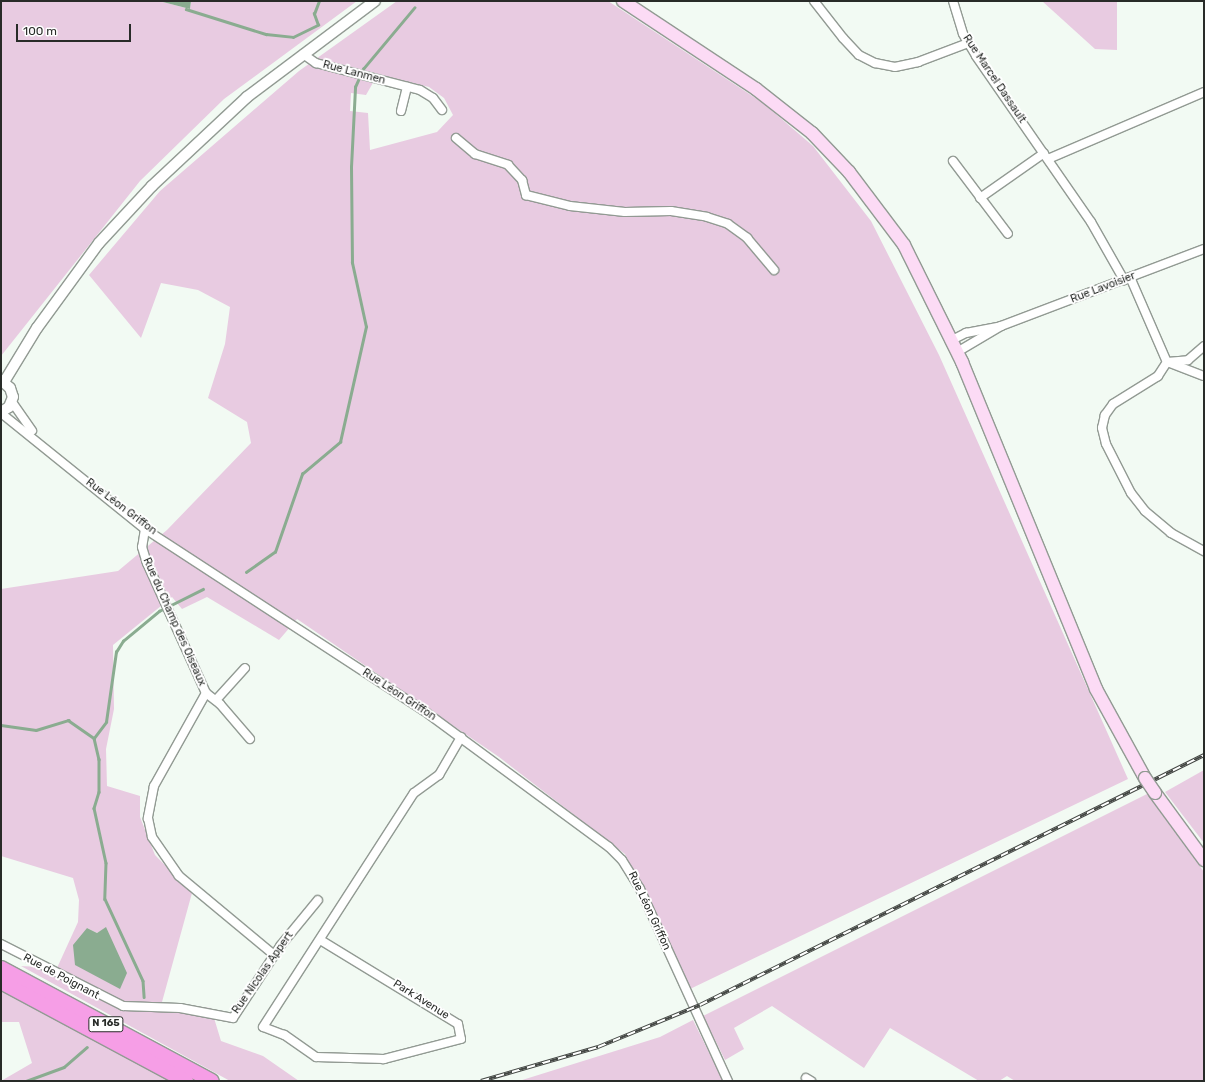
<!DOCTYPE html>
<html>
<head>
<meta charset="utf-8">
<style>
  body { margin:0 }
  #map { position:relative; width:1205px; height:1082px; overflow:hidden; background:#f2faf3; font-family:Rubik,sans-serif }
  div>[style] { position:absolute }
  .green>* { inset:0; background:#e8cbe1 }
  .water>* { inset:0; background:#8aac90 }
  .stream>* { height:2.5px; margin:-1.25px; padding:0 1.25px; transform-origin:1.25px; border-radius:1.25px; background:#8aac90 }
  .roads { filter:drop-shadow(1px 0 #929a93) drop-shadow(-1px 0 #929a93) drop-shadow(0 1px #929a93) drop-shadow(0 -1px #929a93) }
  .minor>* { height:8px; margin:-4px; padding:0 4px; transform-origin:4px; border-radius:4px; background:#fff }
  .tertiary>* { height:10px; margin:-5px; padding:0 5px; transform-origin:5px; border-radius:5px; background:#fff }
  .secondary>* { height:12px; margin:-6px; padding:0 6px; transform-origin:6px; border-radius:6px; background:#fcdbf5 }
  .trunk>* { height:14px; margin:-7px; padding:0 7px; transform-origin:7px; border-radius:7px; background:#f69ee6 }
  .rail>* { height:4px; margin-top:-2px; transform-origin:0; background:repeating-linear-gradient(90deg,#fff 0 8px,#434643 0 16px); box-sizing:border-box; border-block:1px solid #434643 }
  .bridges { filter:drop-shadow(1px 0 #929a93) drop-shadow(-1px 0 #929a93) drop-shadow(0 1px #929a93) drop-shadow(0 -1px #929a93) }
  .secondary-bridge>* { height:12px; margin:-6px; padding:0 6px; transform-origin:6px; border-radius:6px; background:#fcdbf5 }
  span { translate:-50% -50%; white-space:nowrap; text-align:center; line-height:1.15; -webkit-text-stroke:4px #fff; paint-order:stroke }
  .shield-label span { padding:1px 3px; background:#fff; border:1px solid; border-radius:3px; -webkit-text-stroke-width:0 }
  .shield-label { font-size:10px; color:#282b28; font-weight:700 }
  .street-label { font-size:11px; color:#282b28 }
  .frame { position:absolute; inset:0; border:2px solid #282b28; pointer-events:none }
  .scale { position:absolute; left:16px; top:24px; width:115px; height:18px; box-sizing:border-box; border:2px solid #282b28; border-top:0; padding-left:5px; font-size:12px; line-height:14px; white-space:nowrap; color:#282b28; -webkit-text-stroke:3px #fff; paint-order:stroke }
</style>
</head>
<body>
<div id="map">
  <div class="green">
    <div style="clip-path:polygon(1px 1px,159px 1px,190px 9px,191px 1px,357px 1px,224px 99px,140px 181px,1px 356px)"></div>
    <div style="clip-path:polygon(evenodd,397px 1px,608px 1px,763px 103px,813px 146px,871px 221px,939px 355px,1128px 779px,690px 989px,625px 854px,499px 757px,297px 619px,279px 640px,207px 597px,182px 609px,172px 597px,113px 645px,114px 709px,106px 749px,107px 786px,140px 796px,140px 817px,155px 855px,192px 893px,162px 1002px,211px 1008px,221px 1041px,263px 1056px,299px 1081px,230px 1081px,21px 966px,57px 968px,78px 922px,79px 900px,73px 878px,1px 856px,1px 589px,118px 571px,167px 530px,251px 443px,247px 422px,208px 398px,225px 344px,230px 307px,198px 290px,161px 283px,141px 338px,89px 275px,160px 191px,299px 71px,397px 1px,378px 74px,429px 87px,444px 98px,453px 115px,437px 132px,370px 150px,368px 113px,350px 111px,351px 93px,366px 95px,378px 74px,397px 1px,87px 928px,97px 933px,106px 928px,75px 965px,87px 928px)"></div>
    <div style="clip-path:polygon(1042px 1px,1117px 1px,1117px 50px,1095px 49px)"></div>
    <div style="clip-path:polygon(1204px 770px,1204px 843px,1165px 792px)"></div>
    <div style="clip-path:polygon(1147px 794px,1204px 872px,1204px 1081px,1015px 1081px,1007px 1076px,999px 1081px,979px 1081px,890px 1028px,864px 1068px,772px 1006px,734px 1028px,744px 1049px,725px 1060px,703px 1016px)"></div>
    <div style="clip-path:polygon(1px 988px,173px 1081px,1px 1081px,32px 1063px,19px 1022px,1px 1022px)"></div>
    <div style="clip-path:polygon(693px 1020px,723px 1081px,519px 1081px,660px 1037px)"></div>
  </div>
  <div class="water">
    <div style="clip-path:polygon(159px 1px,191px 1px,190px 9px)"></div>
    <div style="clip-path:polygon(106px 927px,127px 973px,120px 989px,75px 965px,73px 945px,87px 928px,97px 933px)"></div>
  </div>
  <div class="stream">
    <div style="left:186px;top:9px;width:84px;rotate:17.4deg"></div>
    <div style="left:266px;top:34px;width:27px;rotate:6deg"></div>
    <div style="left:293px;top:37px;width:28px;rotate:-26deg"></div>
    <div style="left:318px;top:25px;width:12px;rotate:-110deg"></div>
    <div style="left:314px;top:14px;width:14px;rotate:-69deg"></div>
    <div style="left:246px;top:572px;width:35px;rotate:-35deg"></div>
    <div style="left:275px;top:552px;width:83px;rotate:-70.9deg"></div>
    <div style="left:302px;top:474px;width:50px;rotate:-40.1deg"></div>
    <div style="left:340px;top:442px;width:118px;rotate:-77.3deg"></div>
    <div style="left:366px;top:327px;width:66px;rotate:-102.3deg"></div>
    <div style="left:352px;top:263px;width:96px;rotate:-90.6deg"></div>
    <div style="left:351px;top:167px;width:80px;rotate:-87.1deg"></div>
    <div style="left:355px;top:87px;width:20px;rotate:-66deg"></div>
    <div style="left:363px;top:69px;width:80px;rotate:-50.1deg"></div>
    <div style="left:1px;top:725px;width:35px;rotate:8deg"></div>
    <div style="left:36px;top:730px;width:34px;rotate:-17deg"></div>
    <div style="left:68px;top:720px;width:32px;rotate:35deg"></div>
    <div style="left:94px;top:738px;width:22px;rotate:77deg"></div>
    <div style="left:99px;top:759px;width:33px;rotate:90deg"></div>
    <div style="left:99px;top:792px;width:17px;rotate:107deg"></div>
    <div style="left:94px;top:808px;width:56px;rotate:77.7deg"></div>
    <div style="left:106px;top:863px;width:36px;rotate:92deg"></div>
    <div style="left:105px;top:899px;width:90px;rotate:65.1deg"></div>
    <div style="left:143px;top:981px;width:16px;rotate:86deg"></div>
    <div style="left:94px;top:738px;width:20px;rotate:-53deg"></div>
    <div style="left:106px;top:722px;width:71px;rotate:-81.9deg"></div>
    <div style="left:116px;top:652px;width:13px;rotate:-58deg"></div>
    <div style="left:123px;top:641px;width:47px;rotate:-39.8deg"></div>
    <div style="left:159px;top:611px;width:49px;rotate:-26.6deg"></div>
    <div style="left:26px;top:1081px;width:40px;rotate:-20.2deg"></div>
    <div style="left:64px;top:1067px;width:30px;rotate:-41deg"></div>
  </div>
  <div class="roads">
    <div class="minor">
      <div style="left:814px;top:1px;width:47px;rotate:51.9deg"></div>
      <div style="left:843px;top:38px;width:23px;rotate:47deg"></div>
      <div style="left:859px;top:55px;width:18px;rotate:27deg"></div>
      <div style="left:875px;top:63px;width:20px;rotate:11deg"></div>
      <div style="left:895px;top:67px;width:24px;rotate:-12deg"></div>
      <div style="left:918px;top:62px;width:53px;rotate:-20.8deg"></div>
      <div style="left:953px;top:1px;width:34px;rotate:73deg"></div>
      <div style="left:963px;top:34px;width:26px;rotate:59deg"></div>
      <div style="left:976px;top:56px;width:202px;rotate:55.3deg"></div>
      <div style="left:1091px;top:222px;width:67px;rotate:60.4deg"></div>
      <div style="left:303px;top:54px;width:16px;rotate:35deg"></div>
      <div style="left:316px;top:63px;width:107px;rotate:14.6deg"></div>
      <div style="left:420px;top:90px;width:15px;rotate:32deg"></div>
      <div style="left:433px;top:98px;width:15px;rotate:53deg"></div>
      <div style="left:401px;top:111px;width:25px;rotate:-76deg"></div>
      <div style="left:456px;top:138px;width:25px;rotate:40deg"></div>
      <div style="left:475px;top:154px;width:35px;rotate:18deg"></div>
      <div style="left:508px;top:165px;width:21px;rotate:47deg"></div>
      <div style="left:522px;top:180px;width:16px;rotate:75deg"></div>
      <div style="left:526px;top:195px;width:45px;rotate:14deg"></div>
      <div style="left:570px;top:206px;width:55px;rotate:6.2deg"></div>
      <div style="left:625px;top:212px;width:46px;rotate:-1.2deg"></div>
      <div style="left:671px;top:211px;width:36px;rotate:9deg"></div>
      <div style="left:707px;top:217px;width:22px;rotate:18deg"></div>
      <div style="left:728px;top:224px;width:24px;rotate:36deg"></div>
      <div style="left:747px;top:238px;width:42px;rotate:49.8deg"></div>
      <div style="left:1048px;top:159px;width:170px;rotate:-23.2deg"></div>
      <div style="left:953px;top:161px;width:91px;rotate:53deg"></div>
      <div style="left:980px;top:198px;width:78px;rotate:-35.1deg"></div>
      <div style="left:1130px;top:277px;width:93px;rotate:66.5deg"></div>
      <div style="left:1167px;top:362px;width:17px;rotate:123deg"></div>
      <div style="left:1158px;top:376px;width:53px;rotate:148.1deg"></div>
      <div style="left:1113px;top:404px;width:14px;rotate:126deg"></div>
      <div style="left:1105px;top:415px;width:13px;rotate:103deg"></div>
      <div style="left:1102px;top:428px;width:16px;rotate:76deg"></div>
      <div style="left:1106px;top:444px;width:55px;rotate:63deg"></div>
      <div style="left:1131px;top:493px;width:23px;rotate:52deg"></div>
      <div style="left:1145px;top:511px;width:34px;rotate:40deg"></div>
      <div style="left:1171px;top:533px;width:38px;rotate:29deg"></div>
      <div style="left:1001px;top:326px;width:217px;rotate:-20.8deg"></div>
      <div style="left:952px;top:340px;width:16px;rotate:-27deg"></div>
      <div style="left:966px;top:333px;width:36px;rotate:-11deg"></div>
      <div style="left:1001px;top:326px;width:51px;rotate:149.4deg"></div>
      <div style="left:1167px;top:362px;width:21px;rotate:-5deg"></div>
      <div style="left:1188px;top:360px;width:21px;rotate:-41deg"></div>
      <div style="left:1170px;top:363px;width:36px;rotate:21deg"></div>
      <div style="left:12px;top:402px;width:35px;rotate:55deg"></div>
      <div style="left:1px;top:413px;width:185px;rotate:38.9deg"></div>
      <div style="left:145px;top:529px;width:332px;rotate:33.1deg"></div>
      <div style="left:423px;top:710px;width:231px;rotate:36.4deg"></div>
      <div style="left:609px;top:847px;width:18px;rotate:45deg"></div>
      <div style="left:622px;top:860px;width:34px;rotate:58deg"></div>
      <div style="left:640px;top:889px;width:211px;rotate:65.4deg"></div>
      <div style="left:145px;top:529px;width:18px;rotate:99deg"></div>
      <div style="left:142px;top:547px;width:17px;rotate:73deg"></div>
      <div style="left:147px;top:563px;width:143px;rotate:65.6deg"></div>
      <div style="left:206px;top:693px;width:107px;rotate:119.2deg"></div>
      <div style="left:154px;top:786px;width:33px;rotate:101deg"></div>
      <div style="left:148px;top:818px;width:19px;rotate:78deg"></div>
      <div style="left:152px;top:837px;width:47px;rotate:55.3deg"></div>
      <div style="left:179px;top:876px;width:124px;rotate:39.7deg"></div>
      <div style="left:206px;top:693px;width:18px;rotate:38deg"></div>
      <div style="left:220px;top:704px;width:46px;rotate:49.4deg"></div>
      <div style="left:216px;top:700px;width:43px;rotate:-47.8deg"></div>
      <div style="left:322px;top:941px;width:159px;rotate:31.4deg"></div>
      <div style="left:458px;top:1024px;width:15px;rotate:79deg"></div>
      <div style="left:461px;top:1039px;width:80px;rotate:165.4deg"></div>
      <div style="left:384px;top:1059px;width:68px;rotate:-178.3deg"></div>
      <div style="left:316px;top:1057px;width:39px;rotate:-145deg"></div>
      <div style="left:284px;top:1035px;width:22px;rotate:-159deg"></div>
      <div style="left:263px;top:1027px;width:278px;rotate:-57.2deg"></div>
      <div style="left:414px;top:793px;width:31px;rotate:-36deg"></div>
      <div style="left:439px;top:775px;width:44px;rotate:-59.9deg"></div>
      <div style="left:1px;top:944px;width:137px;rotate:26.9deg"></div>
      <div style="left:123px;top:1006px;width:57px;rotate:2deg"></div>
      <div style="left:180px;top:1008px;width:54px;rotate:10.7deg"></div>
      <div style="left:233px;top:1018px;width:87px;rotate:-56.7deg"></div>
      <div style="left:281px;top:945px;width:58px;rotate:-50.6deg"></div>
      <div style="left:806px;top:1078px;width:6px;rotate:31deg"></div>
    </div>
    <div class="tertiary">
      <div style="left:1px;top:380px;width:12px;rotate:42deg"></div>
      <div style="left:10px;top:388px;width:9px;rotate:72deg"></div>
      <div style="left:13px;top:397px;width:11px;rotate:112deg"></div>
      <div style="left:9px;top:407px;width:9px;rotate:148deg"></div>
      <div style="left:4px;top:382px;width:63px;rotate:-58.6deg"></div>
      <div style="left:37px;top:328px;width:105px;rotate:-53.9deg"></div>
      <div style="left:99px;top:243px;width:78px;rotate:-47.1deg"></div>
      <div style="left:152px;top:186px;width:130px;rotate:-43.1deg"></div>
      <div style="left:247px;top:97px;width:160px;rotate:-36.9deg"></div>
    </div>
    <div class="secondary">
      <div style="left:623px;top:1px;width:159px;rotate:33.5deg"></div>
      <div style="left:756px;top:89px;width:71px;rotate:38.2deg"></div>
      <div style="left:812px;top:133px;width:54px;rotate:46.5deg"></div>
      <div style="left:849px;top:172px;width:91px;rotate:53deg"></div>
      <div style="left:904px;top:245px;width:131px;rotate:63.6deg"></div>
      <div style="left:962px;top:362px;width:353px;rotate:67.7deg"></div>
      <div style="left:1096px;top:689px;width:102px;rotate:61.2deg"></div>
      <div style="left:1155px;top:793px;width:83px;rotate:53.8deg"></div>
    </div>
    <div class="trunk">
      <div style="left:1px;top:968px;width:239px;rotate:28.2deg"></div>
      <div style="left:1px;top:982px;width:210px;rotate:28.2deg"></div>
    </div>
  </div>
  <div class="rail">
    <div style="left:481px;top:1081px;width:122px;rotate:-16.2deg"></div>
    <div style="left:598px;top:1047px;width:110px;rotate:-22.4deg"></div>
    <div style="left:700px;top:1005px;width:563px;rotate:-26.38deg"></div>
  </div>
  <div class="bridges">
    <div class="secondary-bridge">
      <div style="left:1145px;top:778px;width:18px;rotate:56deg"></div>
    </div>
  </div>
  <div class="shield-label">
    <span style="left:106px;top:1024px">N 165</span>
  </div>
  <div class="street-label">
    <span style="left:354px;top:73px;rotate:15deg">Rue Lanmen</span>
    <span style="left:994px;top:79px;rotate:56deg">Rue Marcel Dassault</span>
    <span style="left:1103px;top:288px;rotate:-21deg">Rue Lavoisier</span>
    <span style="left:121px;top:507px;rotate:37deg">Rue Léon Griffon</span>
    <span style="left:174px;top:622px;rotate:66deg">Rue du Champ des Oiseaux</span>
    <span style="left:399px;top:695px;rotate:33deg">Rue Léon Griffon</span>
    <span style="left:649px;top:911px;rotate:65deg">Rue Léon Griffon</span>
    <span style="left:263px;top:973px;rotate:-55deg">Rue Nicolas Appert</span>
    <span style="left:61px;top:977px;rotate:28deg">Rue de Poignant</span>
    <span style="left:421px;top:1000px;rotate:32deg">Park Avenue</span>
  </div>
  <div class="frame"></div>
  <div class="scale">100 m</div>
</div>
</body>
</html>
